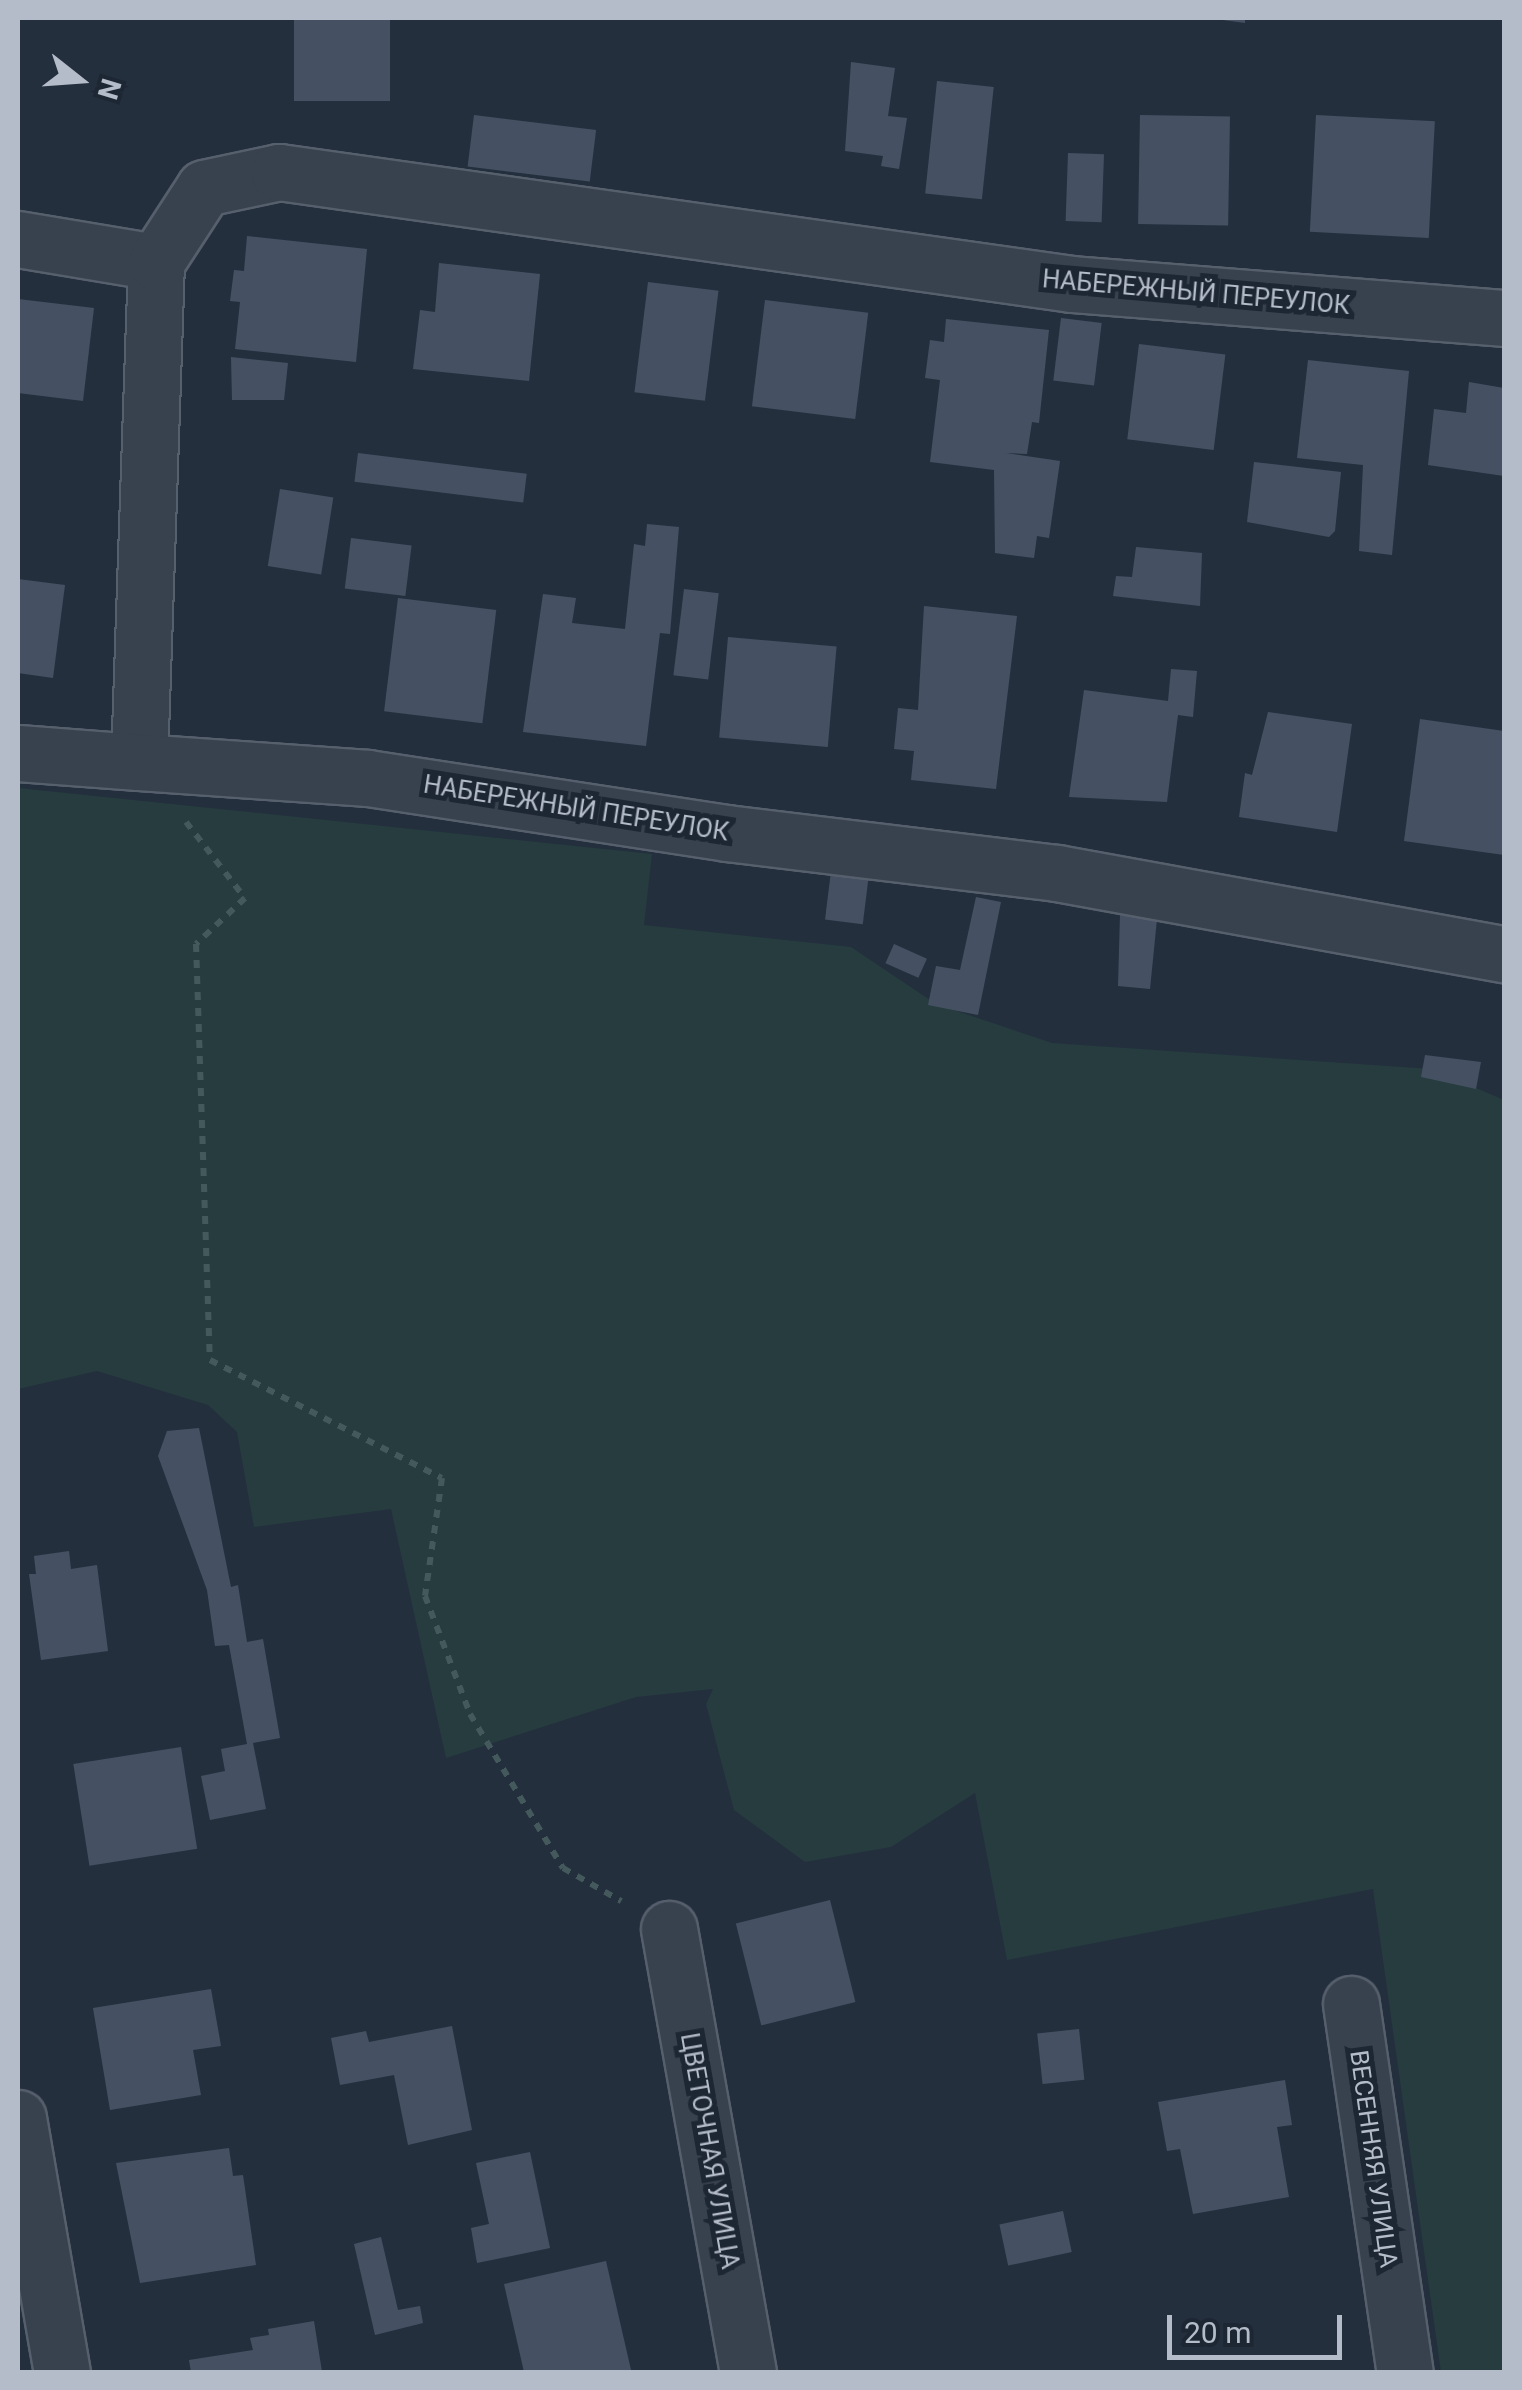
<!DOCTYPE html>
<html>
<head>
<meta charset="utf-8">
<style>
  body { margin:0 }
  #map { position:relative; width:1522px; height:2390px; overflow:hidden; background:#242f3e; font-family:Roboto,sans-serif }
  div>[style] { position:absolute }
  .green>* { inset:0; background:#263c3f }
  .building>* { inset:0; background:#455162; transform-origin:0 0 }
  .path>* { height:6px; margin-top:-3px; transform-origin:0; background:repeating-linear-gradient(90deg,#44595c 0 8px,transparent 0 16px) }
  .roads { filter:drop-shadow(2px 0 #565f6c) drop-shadow(-2px 0 #565f6c) drop-shadow(0 2px #565f6c) drop-shadow(0 -2px #565f6c) }
  .street>* { height:55px; margin:-27.5px; padding:0 27.5px; transform-origin:27.5px; border-radius:27.5px; background:#38414e }
  span { translate:-50% -50%; white-space:nowrap; text-align:center; line-height:1.15; -webkit-text-stroke:10px #1d2633; paint-order:stroke }
  .street-label { font-size:25px; color:#b4bcc9 }
  .frame { position:absolute; inset:0; border:20px solid #b4bcc9; pointer-events:none }
  .north { position:absolute; left:30px; top:30px; width:100px; height:100px; -webkit-text-stroke:8px #1d2633; paint-order:stroke; rotate:107deg; font-size:28px; font-weight:700; line-height:40px; text-align:center; color:#b4bcc9 }
  .north::after { content:''; display:block; margin:auto; width:35px; height:45px; background:#b4bcc9; clip-path:polygon(50% 0,100% 100%,50% 72%,0 100%) }
  .scale { position:absolute; left:1167px; top:2315px; width:175px; height:45px; box-sizing:border-box; border:5px solid #b4bcc9; border-top:0; padding-left:12px; font-size:30px; line-height:35px; white-space:nowrap; color:#b4bcc9; -webkit-text-stroke:8px #1d2633; paint-order:stroke }
</style>
</head>
<body>
<div id="map">
  <div class="green">
    <div style="clip-path:polygon(18px 788px,652px 854px,644px 925px,851px 947px,936px 1004px,1052px 1043px,1432px 1069px,1504px 1100px,1504px 2372px,1441px 2372px,1373px 1889px,1007px 1960px,975px 1793px,891px 1847px,805px 1862px,734px 1810px,706px 1704px,713px 1689px,636px 1697px,446px 1758px,391px 1509px,254px 1527px,237px 1432px,208px 1405px,97px 1371px,18px 1389px)"></div>
  </div>
  <div class="building">
    <div style="left:294px;top:18px;width:96px;height:83px"></div>
    <div style="clip-path:polygon(1208px 18px,1245px 18px,1245px 23px)"></div>
    <div style="clip-path:polygon(851px 62px,895px 68px,888px 116px,907px 118px,899px 169px,881px 166px,883px 156px,845px 151px)"></div>
    <div style="left:937px;top:81px;width:57px;height:113px;rotate:6deg"></div>
    <div style="left:474px;top:115px;width:123px;height:52px;rotate:7deg"></div>
    <div style="left:1140px;top:115px;width:90px;height:109px;rotate:1deg"></div>
    <div style="left:1316px;top:115px;width:119px;height:117px;rotate:3deg"></div>
    <div style="left:1068px;top:153px;width:36px;height:68px;rotate:2deg"></div>
    <div style="clip-path:polygon(247px 236px,367px 249px,356px 362px,235px 349px,240px 302px,230px 301px,234px 270px,244px 271px)"></div>
    <div style="clip-path:polygon(439px 263px,540px 274px,529px 381px,413px 369px,420px 310px,435px 312px)"></div>
    <div style="left:648px;top:282px;width:71px;height:111px;rotate:7deg"></div>
    <div style="clip-path:polygon(18px 299px,94px 308px,83px 401px,18px 393px)"></div>
    <div style="left:765px;top:300px;width:104px;height:107px;rotate:7deg"></div>
    <div style="left:1061px;top:318px;width:41px;height:63px;rotate:7deg"></div>
    <div style="clip-path:polygon(946px 319px,1049px 330px,1039px 423px,1032px 422px,1027px 454px,1006px 453px,1060px 461px,1049px 538px,1037px 536px,1034px 558px,995px 553px,994px 470px,930px 462px,940px 380px,925px 378px,930px 340px,944px 342px)"></div>
    <div style="left:1139px;top:344px;width:87px;height:96px;rotate:7deg"></div>
    <div style="clip-path:polygon(231px 357px,288px 363px,284px 400px,232px 400px)"></div>
    <div style="clip-path:polygon(1308px 360px,1409px 371px,1392px 555px,1359px 551px,1363px 465px,1297px 458px)"></div>
    <div style="clip-path:polygon(1469px 382px,1504px 388px,1504px 476px,1428px 465px,1434px 409px,1466px 413px)"></div>
    <div style="left:358px;top:453px;width:170px;height:29px;rotate:7deg"></div>
    <div style="clip-path:polygon(1254px 462px,1341px 472px,1335px 531px,1329px 537px,1247px 522px)"></div>
    <div style="left:280px;top:489px;width:54px;height:78px;rotate:9deg"></div>
    <div style="clip-path:polygon(647px 524px,679px 527px,670px 634px,660px 633px,646px 746px,523px 732px,543px 594px,576px 598px,572px 623px,625px 629px,634px 544px,645px 546px)"></div>
    <div style="left:351px;top:538px;width:61px;height:51px;rotate:7deg"></div>
    <div style="clip-path:polygon(1136px 547px,1202px 553px,1200px 606px,1113px 596px,1116px 576px,1132px 577px)"></div>
    <div style="clip-path:polygon(18px 579px,65px 585px,53px 678px,18px 673px)"></div>
    <div style="left:684px;top:589px;width:35px;height:87px;rotate:7deg"></div>
    <div style="left:398px;top:598px;width:99px;height:114px;rotate:7deg"></div>
    <div style="clip-path:polygon(924px 606px,1017px 616px,996px 789px,911px 780px,914px 751px,894px 749px,898px 708px,918px 710px)"></div>
    <div style="left:728px;top:637px;width:109px;height:101px;rotate:5deg"></div>
    <div style="clip-path:polygon(1171px 669px,1197px 671px,1193px 717px,1178px 715px,1167px 802px,1069px 797px,1084px 690px,1168px 701px)"></div>
    <div style="clip-path:polygon(1268px 712px,1352px 724px,1337px 832px,1239px 817px,1245px 773px,1252px 775px)"></div>
    <div style="clip-path:polygon(1420px 719px,1504px 731px,1504px 855px,1404px 841px)"></div>
    <div style="left:832px;top:863px;width:38px;height:57px;rotate:7deg"></div>
    <div style="clip-path:polygon(976px 897px,1001px 902px,978px 1015px,928px 1005px,936px 966px,960px 970px)"></div>
    <div style="clip-path:polygon(1120px 915px,1157px 919px,1150px 989px,1118px 986px)"></div>
    <div style="left:894px;top:944px;width:36px;height:21px;rotate:24deg"></div>
    <div style="clip-path:polygon(1425px 1055px,1481px 1062px,1476px 1089px,1421px 1077px)"></div>
    <div style="clip-path:polygon(199px 1428px,231px 1587px,238px 1585px,247px 1642px,263px 1639px,280px 1738px,253px 1743px,266px 1809px,210px 1820px,201px 1776px,225px 1771px,221px 1749px,247px 1744px,229px 1645px,215px 1646px,207px 1590px,158px 1456px,167px 1431px)"></div>
    <div style="clip-path:polygon(69px 1551px,71px 1569px,97px 1565px,108px 1651px,41px 1660px,29px 1574px,36px 1574px,34px 1556px)"></div>
    <div style="left:181px;top:1747px;width:103px;height:109px;rotate:81deg"></div>
    <div style="left:830px;top:1900px;width:105px;height:97px;rotate:76deg"></div>
    <div style="clip-path:polygon(211px 1989px,221px 2046px,193px 2050px,201px 2095px,110px 2110px,93px 2008px)"></div>
    <div style="clip-path:polygon(452px 2026px,472px 2130px,408px 2145px,394px 2075px,340px 2085px,331px 2038px,366px 2031px,369px 2042px)"></div>
    <div style="left:1079px;top:2029px;width:51px;height:42px;rotate:84deg"></div>
    <div style="clip-path:polygon(1285px 2080px,1292px 2125px,1277px 2127px,1289px 2197px,1193px 2214px,1180px 2149px,1167px 2151px,1158px 2102px)"></div>
    <div style="clip-path:polygon(229px 2148px,233px 2176px,243px 2175px,256px 2265px,140px 2283px,116px 2163px)"></div>
    <div style="clip-path:polygon(530px 2152px,550px 2248px,477px 2263px,471px 2228px,489px 2224px,476px 2163px)"></div>
    <div style="left:1063px;top:2211px;width:42px;height:65px;rotate:78deg"></div>
    <div style="clip-path:polygon(381px 2237px,398px 2310px,420px 2306px,423px 2323px,375px 2335px,354px 2244px)"></div>
    <div style="clip-path:polygon(606px 2261px,631px 2370px,524px 2372px,504px 2284px)"></div>
    <div style="clip-path:polygon(314px 2321px,322px 2372px,191px 2372px,189px 2360px,253px 2350px,250px 2338px,269px 2335px,268px 2329px)"></div>
  </div>
  <div class="path">
    <div style="left:186px;top:822px;width:96px;rotate:52.2deg"></div>
    <div style="left:245px;top:898px;width:67px;rotate:136.8deg"></div>
    <div style="left:196px;top:944px;width:416px;rotate:88.1deg"></div>
    <div style="left:210px;top:1360px;width:260px;rotate:27deg"></div>
    <div style="left:442px;top:1478px;width:119px;rotate:98.2deg"></div>
    <div style="left:425px;top:1596px;width:126px;rotate:69.1deg"></div>
    <div style="left:470px;top:1714px;width:180px;rotate:58.9deg"></div>
    <div style="left:563px;top:1868px;width:67px;rotate:29.6deg"></div>
  </div>
  <div class="roads">
    <div class="street">
      <div style="left:18px;top:239px;width:140px;rotate:9.5deg"></div>
      <div style="left:156px;top:262px;width:500px;rotate:91.95deg"></div>
      <div style="left:139px;top:762px;width:230px;rotate:4deg"></div>
      <div style="left:368px;top:778px;width:363px;rotate:8.7deg"></div>
      <div style="left:727px;top:833px;width:332px;rotate:6.9deg"></div>
      <div style="left:1057px;top:873px;width:454px;rotate:10.3deg"></div>
      <div style="left:156px;top:262px;width:88px;rotate:-57deg"></div>
      <div style="left:204px;top:188px;width:77px;rotate:-12deg"></div>
      <div style="left:279px;top:172px;width:801px;rotate:8.04deg"></div>
      <div style="left:1072px;top:284px;width:433px;rotate:4.5deg"></div>
      <div style="left:18px;top:753px;width:121px;rotate:4.3deg"></div>
      <div style="left:669px;top:1929px;width:450px;rotate:79.9deg"></div>
      <div style="left:1351px;top:2004px;width:372px;rotate:81.7deg"></div>
      <div style="left:18px;top:2118px;width:258px;rotate:80.2deg"></div>
    </div>
  </div>
  <div class="street-label">
    <span style="left:1196px;top:293px;rotate:5deg">НАБЕРЕЖНЫЙ ПЕРЕУЛОК</span>
    <span style="left:576px;top:809px;rotate:9deg">НАБЕРЕЖНЫЙ ПЕРЕУЛОК</span>
    <span style="left:709px;top:2151px;rotate:80deg">ЦВЕТОЧНАЯ УЛИЦА</span>
    <span style="left:1373px;top:2159px;rotate:82deg">ВЕСЕННЯЯ УЛИЦА</span>
  </div>
  <div class="frame"></div>
  <div class="north">N</div>
  <div class="scale">20 m</div>
</div>
</body>
</html>
